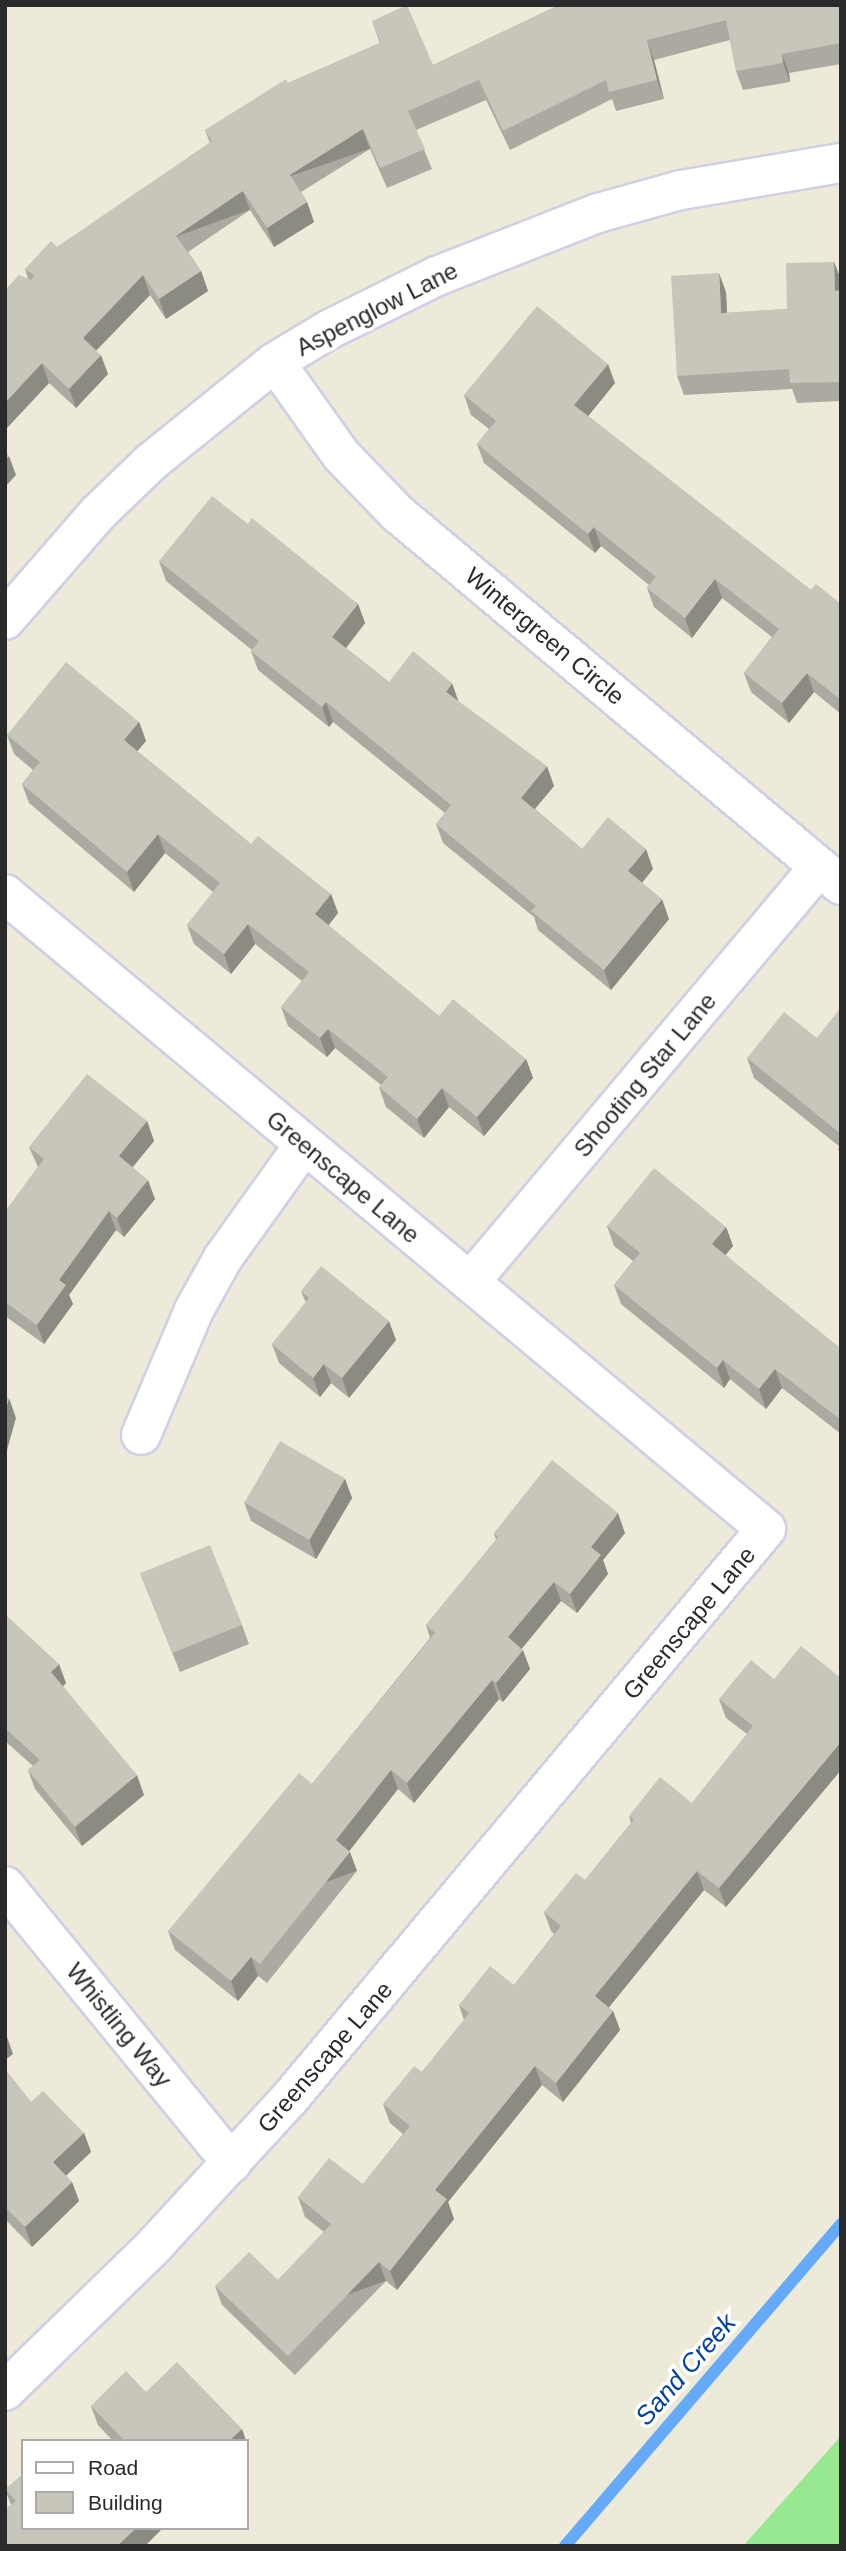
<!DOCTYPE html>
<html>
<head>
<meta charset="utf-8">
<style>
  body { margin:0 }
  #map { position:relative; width:846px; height:2551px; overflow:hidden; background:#edeada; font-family:Arial,sans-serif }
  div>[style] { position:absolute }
  .green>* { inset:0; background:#98e892 }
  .stream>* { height:12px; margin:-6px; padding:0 6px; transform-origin:6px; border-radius:6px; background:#64aaf8 }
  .roads { filter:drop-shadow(2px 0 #d1cfe4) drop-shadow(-2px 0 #d1cfe4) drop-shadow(0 2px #d1cfe4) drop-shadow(0 -2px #d1cfe4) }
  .minor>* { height:38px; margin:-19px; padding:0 19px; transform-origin:19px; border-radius:19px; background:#fff }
  .wall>* { inset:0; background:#acaaa0 }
  .shaded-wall>* { inset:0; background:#8c8b82; transform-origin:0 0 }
  .building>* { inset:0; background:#c8c6ba; transform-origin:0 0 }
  span { translate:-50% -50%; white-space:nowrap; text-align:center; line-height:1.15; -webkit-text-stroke:7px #fff; paint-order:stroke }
  .street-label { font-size:24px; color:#2a2a2a }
  .water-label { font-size:26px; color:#0242a5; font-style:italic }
  .frame { position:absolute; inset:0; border:7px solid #2a2a2a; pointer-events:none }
  .legend { position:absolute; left:21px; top:2439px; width:228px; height:91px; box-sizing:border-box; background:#fff; border:2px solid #aaa; margin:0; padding:9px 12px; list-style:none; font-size:21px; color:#2a2a2a }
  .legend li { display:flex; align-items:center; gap:14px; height:35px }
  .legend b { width:35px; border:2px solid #aaa }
</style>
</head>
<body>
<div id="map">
  <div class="green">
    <div style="clip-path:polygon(841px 2436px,841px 2546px,743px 2546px)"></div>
  </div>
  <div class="stream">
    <div style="left:565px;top:2546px;width:424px;rotate:-49.4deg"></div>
  </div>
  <div class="roads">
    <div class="minor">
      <div style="left:275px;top:362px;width:114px;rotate:54.6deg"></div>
      <div style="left:341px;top:455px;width:81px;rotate:46deg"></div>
      <div style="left:397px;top:513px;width:579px;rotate:39.96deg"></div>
      <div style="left:5px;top:620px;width:142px;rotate:-49deg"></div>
      <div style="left:98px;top:513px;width:74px;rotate:-43.9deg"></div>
      <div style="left:151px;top:462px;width:159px;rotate:-38.9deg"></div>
      <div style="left:275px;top:362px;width:64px;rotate:-31deg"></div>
      <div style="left:330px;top:329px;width:119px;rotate:-26.4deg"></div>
      <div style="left:437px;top:276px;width:173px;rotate:-21.4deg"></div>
      <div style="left:598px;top:213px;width:86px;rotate:-15.5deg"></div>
      <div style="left:681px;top:190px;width:162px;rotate:-9.6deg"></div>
      <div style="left:5px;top:894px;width:991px;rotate:39.84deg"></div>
      <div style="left:766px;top:1529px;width:742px;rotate:129.91deg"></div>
      <div style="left:290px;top:2098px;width:200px;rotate:132.6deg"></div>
      <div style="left:155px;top:2245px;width:209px;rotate:135.8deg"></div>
      <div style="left:470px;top:1282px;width:542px;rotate:-49.94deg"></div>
      <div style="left:141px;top:1435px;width:136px;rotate:-67deg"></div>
      <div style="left:194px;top:1310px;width:60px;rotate:-60.9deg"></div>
      <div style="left:223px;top:1258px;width:139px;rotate:-54.4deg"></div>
      <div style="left:5px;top:1886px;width:358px;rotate:50.7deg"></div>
    </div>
  </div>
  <div class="wall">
    <div style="clip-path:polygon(559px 5px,841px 5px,841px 64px,789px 73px,790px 82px,743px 90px,736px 71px,730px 40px,654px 60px,664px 99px,616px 111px,612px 99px,510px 150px,486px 100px,416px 130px,432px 169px,387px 188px,370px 149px,301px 192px,307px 202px,314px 222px,274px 247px,250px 210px,188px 252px,201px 271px,208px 291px,166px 319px,150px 295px,96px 350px,108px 374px,76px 408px,49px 383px,5px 430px,5px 290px,28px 279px,25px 269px,210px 143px,205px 130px,288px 83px,380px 43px,372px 21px,433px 65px)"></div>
    <div style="clip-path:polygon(834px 262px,841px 280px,841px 401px,797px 403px,792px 389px,684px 395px,677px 376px,726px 292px,727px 313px,787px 309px)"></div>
    <div style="clip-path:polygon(615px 383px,588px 416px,811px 590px,841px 604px,841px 714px,814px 692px,789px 723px,751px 692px,744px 673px,772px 637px,722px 598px,692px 638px,654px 607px,647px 588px,649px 585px,601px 546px,595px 553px,484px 463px,477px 444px,489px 429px,471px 415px,464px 395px)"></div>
    <div style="clip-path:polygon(248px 524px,358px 604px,365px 623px,346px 648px,389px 682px,459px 702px,554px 786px,535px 809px,582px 849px,653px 869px,642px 883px,669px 919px,611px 990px,538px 930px,534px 917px,443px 843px,436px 824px,445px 813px,333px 722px,329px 727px,258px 670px,251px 651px,252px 650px,166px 581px,159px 561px)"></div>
    <div style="clip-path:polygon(139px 722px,146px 741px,137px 751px,251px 844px,331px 894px,338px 913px,328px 925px,439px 1016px,526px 1059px,533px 1078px,484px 1136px,449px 1107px,424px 1138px,386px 1107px,379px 1087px,381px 1085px,335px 1048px,327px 1057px,288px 1026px,281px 1007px,302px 981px,255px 944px,231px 974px,194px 944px,187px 925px,213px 892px,165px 853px,134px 892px,29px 803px,22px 784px,33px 770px,14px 754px,7px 735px)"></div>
    <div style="clip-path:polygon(841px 1008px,841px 1157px,838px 1149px,840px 1147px,754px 1078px,747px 1058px,817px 1038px)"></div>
    <div style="clip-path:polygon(147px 1121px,154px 1141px,133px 1167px,155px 1199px,124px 1237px,116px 1230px,69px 1295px,73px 1304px,44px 1344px,5px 1316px,5px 1212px,38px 1167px,29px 1147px)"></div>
    <div style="clip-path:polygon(607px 1226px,726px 1227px,733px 1246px,725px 1255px,841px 1349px,841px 1434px,782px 1388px,766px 1409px,730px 1379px,724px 1388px,621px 1304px,614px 1285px,633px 1261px,614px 1246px)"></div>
    <div style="clip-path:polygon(301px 1291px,396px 1340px,349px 1398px,331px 1383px,320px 1397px,279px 1363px,272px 1344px,306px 1303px)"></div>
    <div style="clip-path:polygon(345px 1479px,352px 1498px,316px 1559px,251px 1521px,244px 1502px)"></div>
    <div style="clip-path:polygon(494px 1533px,625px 1533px,603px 1560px,608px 1574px,577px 1613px,561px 1601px,521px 1648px,530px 1669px,503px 1702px,499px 1699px,414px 1803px,398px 1789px,349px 1851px,357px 1871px,267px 1983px,258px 1976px,238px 2001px,175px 1950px,168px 1931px,312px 1784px,430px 1638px,426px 1625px,496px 1540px)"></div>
    <div style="clip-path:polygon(140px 1573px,242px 1625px,249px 1644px,180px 1672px)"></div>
    <div style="clip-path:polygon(5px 1617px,66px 1683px,63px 1686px,144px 1795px,82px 1846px,35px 1789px,28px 1770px,33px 1766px,5px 1741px)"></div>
    <div style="clip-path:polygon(841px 1678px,841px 1770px,726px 1907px,704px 1890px,608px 2007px,613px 2011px,620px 2030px,563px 2102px,542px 2085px,448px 2202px,454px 2219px,397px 2290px,386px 2281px,295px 2375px,222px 2305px,215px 2286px,278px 2280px,324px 2232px,305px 2217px,298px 2197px,363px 2184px,403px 2134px,390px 2123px,383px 2104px,422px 2072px,464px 2020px,459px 2005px,514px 1985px,554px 1934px,551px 1931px,544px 1912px,585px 1880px,631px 1823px,629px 1816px,692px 1803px,747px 1734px,726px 1718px,719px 1699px,774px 1679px)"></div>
    <div style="clip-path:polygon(5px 2069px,31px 2102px,84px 2133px,91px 2152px,66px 2176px,72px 2182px,79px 2201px,32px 2247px,5px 2219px)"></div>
    <div style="clip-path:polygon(146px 2392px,242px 2429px,246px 2441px,113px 2441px,98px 2425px,91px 2406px)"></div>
    <div style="clip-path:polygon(5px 2489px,145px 2546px,11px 2505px)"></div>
  </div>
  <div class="shaded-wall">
    <div style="clip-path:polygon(5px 11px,7px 16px,5px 38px)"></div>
    <div style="clip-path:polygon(647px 40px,654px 60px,664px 99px,657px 80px)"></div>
    <div style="clip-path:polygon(782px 54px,789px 73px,790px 82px,783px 63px)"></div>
    <div style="left:363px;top:129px;width:21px;height:86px;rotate:71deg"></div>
    <div style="left:243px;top:191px;width:20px;height:81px;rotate:70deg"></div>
    <div style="clip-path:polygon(307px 202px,314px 222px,274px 247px,267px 228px)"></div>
    <div style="clip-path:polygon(834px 262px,841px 280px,841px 305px,835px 291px)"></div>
    <div style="clip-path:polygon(201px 271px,208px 291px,166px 319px,159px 299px)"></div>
    <div style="clip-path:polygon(719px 273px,726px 292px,728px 332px,721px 313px)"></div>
    <div style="clip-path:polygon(143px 275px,150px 295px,90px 357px,83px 338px)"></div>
    <div style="clip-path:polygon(101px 355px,108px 374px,76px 408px,69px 389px)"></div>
    <div style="clip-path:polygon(42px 363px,49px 383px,5px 430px,5px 403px)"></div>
    <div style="clip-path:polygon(608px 364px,615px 383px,581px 425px,574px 405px)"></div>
    <div style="clip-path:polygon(9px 456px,16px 475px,5px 487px,5px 460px)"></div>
    <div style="clip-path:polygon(594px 527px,601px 546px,595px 553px,588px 534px)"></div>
    <div style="clip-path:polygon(715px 579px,722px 598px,692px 638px,685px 618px)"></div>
    <div style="clip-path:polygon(358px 604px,365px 623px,339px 657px,332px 637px)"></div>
    <div style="clip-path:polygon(807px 673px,814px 692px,789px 723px,782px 703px)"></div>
    <div style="clip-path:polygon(452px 683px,459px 703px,446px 692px)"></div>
    <div style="clip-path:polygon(326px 702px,333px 722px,329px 727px,322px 707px)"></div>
    <div style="clip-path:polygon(139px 722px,146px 741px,131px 759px,124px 740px)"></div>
    <div style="clip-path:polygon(547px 766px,554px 786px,528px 817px,521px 798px)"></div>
    <div style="clip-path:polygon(158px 834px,165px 853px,134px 892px,127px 872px)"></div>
    <div style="clip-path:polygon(646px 849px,653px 869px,635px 891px,628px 871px)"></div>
    <div style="clip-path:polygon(331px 894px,338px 913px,322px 934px,315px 914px)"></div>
    <div style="clip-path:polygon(662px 899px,669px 919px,611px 990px,604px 970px)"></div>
    <div style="clip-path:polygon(248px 924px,255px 944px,231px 974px,224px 954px)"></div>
    <div style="clip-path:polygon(328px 1029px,335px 1048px,327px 1057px,320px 1038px)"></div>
    <div style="clip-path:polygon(526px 1059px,533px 1078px,484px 1136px,477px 1117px)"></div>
    <div style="clip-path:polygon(442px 1088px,449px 1107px,424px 1138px,417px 1119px)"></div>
    <div style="clip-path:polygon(147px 1121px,154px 1141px,126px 1175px,119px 1156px)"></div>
    <div style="clip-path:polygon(148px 1180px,155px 1199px,124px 1237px,117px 1218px)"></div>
    <div style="clip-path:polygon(109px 1211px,116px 1230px,69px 1295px,73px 1304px,44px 1344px,37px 1325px,59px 1280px)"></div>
    <div style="clip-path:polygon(726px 1227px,733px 1246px,719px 1263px,712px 1244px)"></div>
    <div style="clip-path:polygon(389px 1321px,396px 1340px,349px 1398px,342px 1378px)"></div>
    <div style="clip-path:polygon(723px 1360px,730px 1379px,724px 1388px,717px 1368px)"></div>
    <div style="clip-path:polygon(324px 1364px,331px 1383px,320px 1397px,313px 1378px)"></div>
    <div style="clip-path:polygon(775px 1369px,782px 1388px,766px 1409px,759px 1389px)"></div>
    <div style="clip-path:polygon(9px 1398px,16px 1418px,5px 1457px,5px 1412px)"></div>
    <div style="clip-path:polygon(345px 1479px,352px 1498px,316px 1559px,309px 1539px)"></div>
    <div style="clip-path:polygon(618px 1513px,625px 1533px,603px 1560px,608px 1574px,577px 1613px,570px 1594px,591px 1547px)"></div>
    <div style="clip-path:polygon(554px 1582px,561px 1601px,515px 1657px,508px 1637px)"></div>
    <div style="clip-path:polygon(523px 1650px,530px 1669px,503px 1702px,496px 1683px)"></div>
    <div style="clip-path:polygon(59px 1664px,66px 1683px,58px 1691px,51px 1672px)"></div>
    <div style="clip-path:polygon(492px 1680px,499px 1699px,414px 1803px,407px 1783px)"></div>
    <div style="clip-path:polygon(841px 1742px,841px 1770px,726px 1907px,719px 1888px)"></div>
    <div style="clip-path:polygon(391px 1770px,398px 1789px,343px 1859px,336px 1840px)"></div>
    <div style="clip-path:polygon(137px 1775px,144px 1795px,82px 1846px,75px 1827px)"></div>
    <div style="left:350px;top:1852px;width:20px;height:144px;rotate:70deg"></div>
    <div style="clip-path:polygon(697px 1871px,704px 1890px,602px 2016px,595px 1996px)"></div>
    <div style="clip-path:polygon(251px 1957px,258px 1976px,238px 2001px,231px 1981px)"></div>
    <div style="clip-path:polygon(613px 2011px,620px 2030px,563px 2102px,556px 2083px)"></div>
    <div style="clip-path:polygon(6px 2034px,13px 2054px,5px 2060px,5px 2035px)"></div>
    <div style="clip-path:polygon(535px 2066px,542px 2085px,448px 2202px,454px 2219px,397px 2290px,390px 2271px,435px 2190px)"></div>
    <div style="clip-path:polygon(84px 2133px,91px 2152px,60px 2181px,53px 2162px)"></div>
    <div style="clip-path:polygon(72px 2182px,79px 2201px,32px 2247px,25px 2227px)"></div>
    <div style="left:379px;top:2262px;width:20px;height:131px;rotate:70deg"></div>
    <div style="clip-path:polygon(242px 2429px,246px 2441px,229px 2441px)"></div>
    <div style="clip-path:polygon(136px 2528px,163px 2528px,145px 2546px,117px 2546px)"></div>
  </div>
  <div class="building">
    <div style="clip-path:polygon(407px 5px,433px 65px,559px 5px,841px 5px,841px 43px,782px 54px,783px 63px,736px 71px,726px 20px,647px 40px,657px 80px,609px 92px,606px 80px,503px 131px,479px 80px,408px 111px,425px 149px,380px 168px,363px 129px,290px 175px,307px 202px,267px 228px,243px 191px,176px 236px,201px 271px,159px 299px,143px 275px,83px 338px,101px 355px,69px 389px,42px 363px,5px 403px,5px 290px,19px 275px,32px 280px,34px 275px,25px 269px,51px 241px,57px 247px,212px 141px,205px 130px,286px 79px,288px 83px,381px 43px,372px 21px)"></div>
    <div style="clip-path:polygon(834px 262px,835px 291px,841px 290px,841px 382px,790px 383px,789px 369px,677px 376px,671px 276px,719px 273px,721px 313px,787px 309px,786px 263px)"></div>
    <div style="clip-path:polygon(537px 306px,608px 364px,574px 405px,811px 590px,816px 584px,841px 604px,841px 700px,807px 673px,782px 703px,744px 673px,779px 629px,715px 579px,685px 618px,647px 588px,656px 577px,594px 527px,588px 534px,477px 444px,496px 421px,464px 395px)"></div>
    <div style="clip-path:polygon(5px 452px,9px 456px,5px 460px)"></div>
    <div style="clip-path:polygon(212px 496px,248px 524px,252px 518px,358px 604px,332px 637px,389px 682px,413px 651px,452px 683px,446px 692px,547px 766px,521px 798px,582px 849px,608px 817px,646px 849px,628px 871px,662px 899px,604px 970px,531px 911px,536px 906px,436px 824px,451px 805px,326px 702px,322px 707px,251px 651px,259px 641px,159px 561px)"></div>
    <div style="clip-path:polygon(66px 662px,139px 722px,124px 740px,251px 844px,258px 836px,331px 894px,315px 914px,439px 1016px,453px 999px,526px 1059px,477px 1117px,442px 1088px,417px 1119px,379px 1087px,388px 1077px,328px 1029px,320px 1038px,281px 1007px,309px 972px,248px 924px,224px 954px,187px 925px,220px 883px,158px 834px,127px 872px,22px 784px,40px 762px,7px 735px)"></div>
    <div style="clip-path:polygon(841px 1008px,841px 1134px,747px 1058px,784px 1012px,817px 1038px)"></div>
    <div style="clip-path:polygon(87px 1074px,147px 1121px,119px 1156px,148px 1180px,117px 1218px,109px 1211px,59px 1280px,66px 1285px,37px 1325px,5px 1302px,5px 1212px,44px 1159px,29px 1147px)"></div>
    <div style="clip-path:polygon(654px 1168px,726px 1227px,712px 1244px,841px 1349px,841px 1420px,775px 1369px,759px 1389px,723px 1360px,717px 1368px,614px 1285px,640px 1253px,607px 1226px)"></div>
    <div style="clip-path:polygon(321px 1266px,389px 1321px,342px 1378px,324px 1364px,313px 1378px,272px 1344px,309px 1298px,301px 1291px)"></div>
    <div style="clip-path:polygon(5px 1397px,9px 1398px,5px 1412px)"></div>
    <div style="left:280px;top:1441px;width:75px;height:71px;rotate:30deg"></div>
    <div style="clip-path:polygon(552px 1460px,618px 1513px,591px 1547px,601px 1555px,570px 1594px,554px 1582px,508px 1637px,523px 1650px,496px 1683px,492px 1680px,407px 1783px,391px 1770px,336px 1840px,350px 1852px,260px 1964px,251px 1957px,231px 1981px,168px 1931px,299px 1773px,312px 1784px,435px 1633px,426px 1625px,498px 1537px,494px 1533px)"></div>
    <div style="left:210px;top:1545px;width:86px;height:75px;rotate:68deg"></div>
    <div style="clip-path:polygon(7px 1616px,59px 1664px,51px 1672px,137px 1775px,75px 1827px,28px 1770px,40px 1760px,5px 1728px,5px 1617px)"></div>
    <div style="clip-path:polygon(801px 1646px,841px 1678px,841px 1742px,719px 1888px,697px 1871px,595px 1996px,613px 2011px,556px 2083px,535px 2066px,435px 2190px,447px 2199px,390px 2271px,379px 2262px,288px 2356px,215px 2286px,249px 2252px,278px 2280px,331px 2224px,298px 2197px,329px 2158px,363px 2184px,410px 2126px,383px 2104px,414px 2066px,422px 2072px,469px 2013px,459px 2005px,490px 1966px,514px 1985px,561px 1926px,544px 1912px,576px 1873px,585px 1880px,634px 1820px,629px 1816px,660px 1777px,692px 1803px,753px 1726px,719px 1699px,751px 1660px,774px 1679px)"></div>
    <div style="clip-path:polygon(5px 2069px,31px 2102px,43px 2091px,84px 2133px,53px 2162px,72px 2182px,25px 2227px,5px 2207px)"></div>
    <div style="clip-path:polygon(177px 2362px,242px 2429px,229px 2441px,121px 2441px,123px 2439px,91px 2406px,126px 2371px,146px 2392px)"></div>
    <div style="clip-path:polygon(23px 2474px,23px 2528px,136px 2528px,117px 2546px,5px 2546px,5px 2509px,16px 2501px,5px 2489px)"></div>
  </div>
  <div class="street-label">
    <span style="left:377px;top:309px;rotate:-27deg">Aspenglow Lane</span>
    <span style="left:545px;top:636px;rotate:40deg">Wintergreen Circle</span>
    <span style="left:645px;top:1075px;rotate:-50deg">Shooting Star Lane</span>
    <span style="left:343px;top:1177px;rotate:40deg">Greenscape Lane</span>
    <span style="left:689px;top:1623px;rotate:-50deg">Greenscape Lane</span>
    <span style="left:119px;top:2025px;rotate:51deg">Whistling Way</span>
    <span style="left:325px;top:2057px;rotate:-49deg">Greenscape Lane</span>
  </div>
  <div class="water-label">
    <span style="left:686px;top:2370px;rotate:-49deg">Sand Creek</span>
  </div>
  <div class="frame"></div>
  <ul class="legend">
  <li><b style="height:9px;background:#fff"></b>Road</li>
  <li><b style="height:19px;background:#c8c6ba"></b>Building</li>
  </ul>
</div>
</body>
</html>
